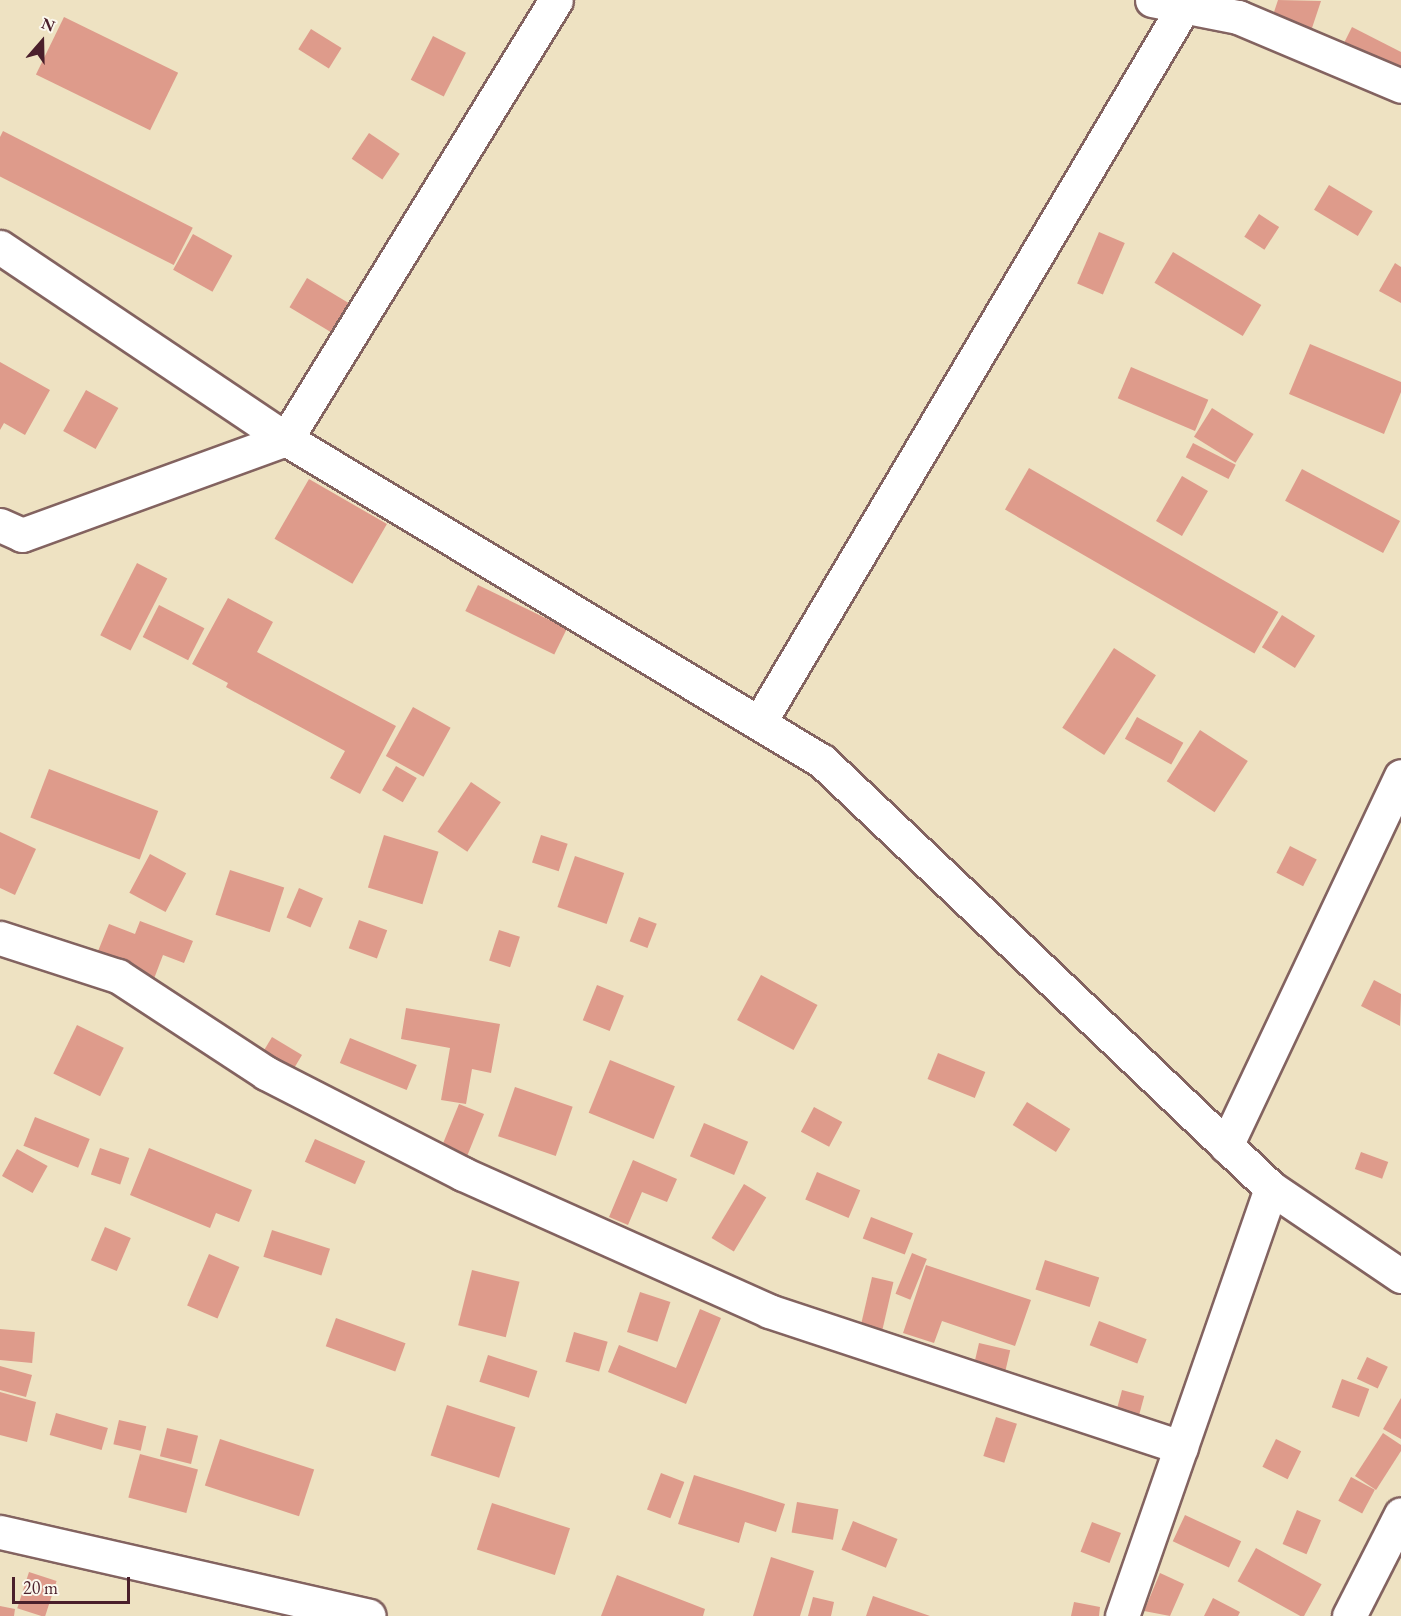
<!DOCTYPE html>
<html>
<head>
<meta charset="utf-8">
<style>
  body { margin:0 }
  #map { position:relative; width:1401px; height:1616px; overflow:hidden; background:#eee2c2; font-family:"EB Garamond",serif }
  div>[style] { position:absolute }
  .building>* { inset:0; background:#de9b8b; transform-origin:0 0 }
  .roads { filter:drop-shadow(2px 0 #836360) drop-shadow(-2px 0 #836360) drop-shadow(0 2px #836360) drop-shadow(0 -2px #836360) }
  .minor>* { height:33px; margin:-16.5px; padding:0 16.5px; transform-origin:16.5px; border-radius:16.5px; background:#fff }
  span { translate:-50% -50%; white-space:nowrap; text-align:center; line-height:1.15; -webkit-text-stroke:6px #fbf7ec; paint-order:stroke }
  .north { position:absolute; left:12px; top:12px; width:60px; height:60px; -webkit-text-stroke:4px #fbf7ec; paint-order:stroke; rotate:20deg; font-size:16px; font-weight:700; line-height:24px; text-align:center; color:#4a1f2b }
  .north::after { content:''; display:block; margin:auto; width:21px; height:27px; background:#4a1f2b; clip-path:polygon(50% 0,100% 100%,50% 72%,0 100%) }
  .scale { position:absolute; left:12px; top:1577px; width:118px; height:27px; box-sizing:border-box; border:3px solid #4a1f2b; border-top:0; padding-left:8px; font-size:18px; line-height:21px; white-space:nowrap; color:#4a1f2b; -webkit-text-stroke:4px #fbf7ec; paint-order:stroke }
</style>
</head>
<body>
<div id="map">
  <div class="building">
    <div style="clip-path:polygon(1278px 0,1321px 1px,1311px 31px,1272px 18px)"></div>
    <div style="left:64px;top:17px;width:127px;height:64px;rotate:26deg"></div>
    <div style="clip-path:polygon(1352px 27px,1401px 52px,1401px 89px,1337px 57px)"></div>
    <div style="left:311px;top:29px;width:36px;height:24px;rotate:32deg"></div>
    <div style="left:433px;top:36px;width:37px;height:49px;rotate:27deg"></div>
    <div style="left:3px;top:131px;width:213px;height:42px;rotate:27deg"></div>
    <div style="left:369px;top:133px;width:37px;height:31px;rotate:34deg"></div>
    <div style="left:1329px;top:185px;width:51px;height:29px;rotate:31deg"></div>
    <div style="left:1259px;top:214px;width:24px;height:27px;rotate:33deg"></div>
    <div style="left:1099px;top:232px;width:28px;height:56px;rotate:23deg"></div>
    <div style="left:193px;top:234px;width:45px;height:41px;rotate:29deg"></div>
    <div style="left:1173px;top:252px;width:103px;height:36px;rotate:31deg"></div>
    <div style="clip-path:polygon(1395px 263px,1401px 267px,1401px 303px,1379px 291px)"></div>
    <div style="left:307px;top:278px;width:51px;height:34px;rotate:31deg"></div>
    <div style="clip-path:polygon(1310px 344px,1401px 382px,1401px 392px,1384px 434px,1289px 394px)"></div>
    <div style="clip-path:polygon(0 362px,50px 390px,25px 435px,4px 423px,0 430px)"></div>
    <div style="left:1131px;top:367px;width:84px;height:34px;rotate:23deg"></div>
    <div style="left:86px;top:390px;width:37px;height:47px;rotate:29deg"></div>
    <div style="left:1212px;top:408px;width:49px;height:34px;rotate:32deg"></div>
    <div style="left:1193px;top:443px;width:48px;height:16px;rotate:27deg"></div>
    <div style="left:1029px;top:468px;width:288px;height:48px;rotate:30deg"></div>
    <div style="left:1302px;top:469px;width:111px;height:36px;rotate:28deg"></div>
    <div style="left:1182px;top:476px;width:30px;height:52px;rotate:30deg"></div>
    <div style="left:309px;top:479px;width:90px;height:69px;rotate:30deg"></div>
    <div style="left:137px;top:563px;width:34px;height:81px;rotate:27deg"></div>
    <div style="left:478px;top:585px;width:99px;height:29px;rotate:26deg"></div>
    <div style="clip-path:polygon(228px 598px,273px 622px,257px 652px,396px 726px,360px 794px,330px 778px,345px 751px,226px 687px,228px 683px,192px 664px)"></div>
    <div style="left:159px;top:605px;width:51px;height:36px;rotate:27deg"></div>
    <div style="left:1282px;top:615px;width:39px;height:38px;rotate:32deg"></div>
    <div style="left:1114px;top:648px;width:50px;height:95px;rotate:33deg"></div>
    <div style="left:413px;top:707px;width:43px;height:56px;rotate:29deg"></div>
    <div style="left:1137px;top:717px;width:53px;height:25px;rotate:29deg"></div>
    <div style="left:1200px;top:730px;width:57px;height:61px;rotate:33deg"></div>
    <div style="left:396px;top:766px;width:24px;height:28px;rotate:30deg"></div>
    <div style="left:49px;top:769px;width:117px;height:52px;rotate:21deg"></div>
    <div style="left:471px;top:782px;width:36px;height:60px;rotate:34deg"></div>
    <div style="clip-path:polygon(0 832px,36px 849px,15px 895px,0 888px)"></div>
    <div style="left:384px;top:835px;width:57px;height:55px;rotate:17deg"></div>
    <div style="left:541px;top:835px;width:28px;height:29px;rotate:18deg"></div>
    <div style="left:1290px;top:846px;width:30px;height:30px;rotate:27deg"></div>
    <div style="left:150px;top:854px;width:41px;height:44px;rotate:28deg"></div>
    <div style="left:575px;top:856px;width:52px;height:54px;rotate:19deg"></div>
    <div style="left:230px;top:870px;width:57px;height:47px;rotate:18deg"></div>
    <div style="left:299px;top:888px;width:26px;height:32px;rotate:23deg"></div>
    <div style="left:639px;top:917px;width:19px;height:26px;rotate:21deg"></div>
    <div style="left:359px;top:920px;width:30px;height:30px;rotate:20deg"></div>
    <div style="clip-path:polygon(140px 921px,193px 941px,184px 963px,163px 955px,152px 984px,94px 961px,109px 924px,135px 934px)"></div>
    <div style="left:499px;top:930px;width:22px;height:32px;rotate:18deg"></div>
    <div style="left:761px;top:975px;width:64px;height:51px;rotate:28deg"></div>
    <div style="clip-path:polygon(1374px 980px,1401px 994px,1400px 1026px,1361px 1006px)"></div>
    <div style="left:597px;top:985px;width:29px;height:38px;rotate:22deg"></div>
    <div style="clip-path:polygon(406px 1008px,500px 1024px,491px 1073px,472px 1069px,466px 1104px,441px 1100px,450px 1048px,401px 1039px)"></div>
    <div style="left:77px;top:1025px;width:52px;height:54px;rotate:26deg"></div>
    <div style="left:272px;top:1037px;width:35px;height:25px;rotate:31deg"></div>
    <div style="left:350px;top:1038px;width:72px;height:27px;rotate:22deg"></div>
    <div style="left:938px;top:1053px;width:51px;height:28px;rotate:22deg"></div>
    <div style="left:610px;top:1060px;width:70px;height:57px;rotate:22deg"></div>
    <div style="left:515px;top:1087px;width:61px;height:52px;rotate:19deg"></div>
    <div style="left:1027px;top:1102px;width:51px;height:27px;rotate:32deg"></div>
    <div style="left:459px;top:1104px;width:27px;height:50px;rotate:22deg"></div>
    <div style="left:814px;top:1107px;width:32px;height:28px;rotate:28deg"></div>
    <div style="left:35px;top:1117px;width:59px;height:31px;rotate:22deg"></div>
    <div style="left:704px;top:1123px;width:48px;height:36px;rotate:23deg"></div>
    <div style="left:315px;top:1139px;width:55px;height:25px;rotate:24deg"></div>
    <div style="left:100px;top:1148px;width:31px;height:28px;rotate:19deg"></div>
    <div style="clip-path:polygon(149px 1148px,252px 1190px,239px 1222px,216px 1213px,210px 1228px,130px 1195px)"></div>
    <div style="left:17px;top:1149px;width:35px;height:31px;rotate:29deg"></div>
    <div style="left:1361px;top:1152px;width:29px;height:18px;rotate:20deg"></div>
    <div style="clip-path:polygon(633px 1160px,677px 1179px,667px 1202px,642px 1192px,628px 1225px,609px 1217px)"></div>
    <div style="left:817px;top:1172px;width:47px;height:30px;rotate:23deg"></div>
    <div style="left:744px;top:1184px;width:26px;height:63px;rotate:31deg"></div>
    <div style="left:871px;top:1217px;width:45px;height:23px;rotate:21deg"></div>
    <div style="left:105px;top:1227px;width:28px;height:36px;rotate:23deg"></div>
    <div style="left:272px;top:1230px;width:61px;height:28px;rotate:18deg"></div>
    <div style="left:912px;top:1253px;width:16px;height:44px;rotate:22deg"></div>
    <div style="left:209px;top:1254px;width:33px;height:56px;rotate:23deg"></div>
    <div style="left:1045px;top:1260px;width:57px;height:31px;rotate:18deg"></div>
    <div style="clip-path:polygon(926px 1265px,1031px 1300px,1015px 1346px,942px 1321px,934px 1343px,903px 1333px)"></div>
    <div style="left:472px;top:1270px;width:49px;height:57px;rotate:14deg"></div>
    <div style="left:872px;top:1277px;width:22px;height:59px;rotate:13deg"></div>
    <div style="left:640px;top:1292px;width:32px;height:42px;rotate:18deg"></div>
    <div style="clip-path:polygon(700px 1309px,721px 1318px,686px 1404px,608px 1372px,619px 1345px,676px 1368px)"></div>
    <div style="left:336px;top:1318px;width:74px;height:30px;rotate:20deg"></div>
    <div style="left:1099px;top:1321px;width:51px;height:26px;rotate:21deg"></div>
    <div style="left:0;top:1329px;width:35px;height:31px;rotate:5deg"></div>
    <div style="left:574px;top:1332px;width:35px;height:31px;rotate:16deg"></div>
    <div style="left:979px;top:1343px;width:32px;height:23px;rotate:13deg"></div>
    <div style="left:488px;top:1355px;width:52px;height:28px;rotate:18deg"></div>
    <div style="left:1367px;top:1357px;width:23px;height:24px;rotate:25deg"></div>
    <div style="clip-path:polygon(0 1366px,32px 1375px,26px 1397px,0 1390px)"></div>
    <div style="left:1342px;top:1379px;width:29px;height:30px;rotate:20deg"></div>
    <div style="left:1122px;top:1390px;width:23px;height:29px;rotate:15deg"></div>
    <div style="clip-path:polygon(0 1392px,36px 1402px,27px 1442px,0 1435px)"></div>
    <div style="clip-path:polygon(1401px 1398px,1401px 1439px,1383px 1429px)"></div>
    <div style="left:447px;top:1405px;width:72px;height:53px;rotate:18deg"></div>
    <div style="left:56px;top:1413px;width:54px;height:23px;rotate:16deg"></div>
    <div style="left:996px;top:1417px;width:22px;height:41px;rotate:18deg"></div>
    <div style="left:119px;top:1420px;width:28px;height:25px;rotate:13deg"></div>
    <div style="left:167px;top:1428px;width:32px;height:29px;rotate:14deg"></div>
    <div style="clip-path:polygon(1383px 1433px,1401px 1445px,1401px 1451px,1376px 1490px,1355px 1476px)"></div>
    <div style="left:220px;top:1439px;width:99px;height:49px;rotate:18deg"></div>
    <div style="left:1276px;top:1439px;width:28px;height:31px;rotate:26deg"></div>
    <div style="left:140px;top:1454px;width:60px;height:45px;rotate:15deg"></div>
    <div style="left:661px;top:1473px;width:25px;height:39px;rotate:21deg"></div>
    <div style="clip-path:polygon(694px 1475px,785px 1504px,776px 1532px,745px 1522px,739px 1543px,678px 1524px)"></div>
    <div style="left:1351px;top:1477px;width:27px;height:27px;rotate:28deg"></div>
    <div style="left:797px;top:1502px;width:42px;height:31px;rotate:10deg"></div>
    <div style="left:492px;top:1503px;width:82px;height:49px;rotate:18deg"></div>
    <div style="left:1297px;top:1510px;width:26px;height:37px;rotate:23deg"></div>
    <div style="left:1185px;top:1515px;width:62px;height:29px;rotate:25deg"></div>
    <div style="left:853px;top:1521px;width:48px;height:31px;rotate:22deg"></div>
    <div style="left:1092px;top:1522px;width:31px;height:32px;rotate:21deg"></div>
    <div style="left:1256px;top:1548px;width:75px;height:38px;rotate:29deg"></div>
    <div style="clip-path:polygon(771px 1557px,814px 1571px,800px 1616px,753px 1616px)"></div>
    <div style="left:29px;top:1572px;width:29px;height:38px;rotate:18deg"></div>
    <div style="clip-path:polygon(1160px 1573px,1184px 1584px,1170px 1616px,1144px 1611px)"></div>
    <div style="clip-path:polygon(617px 1575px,705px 1609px,703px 1616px,601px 1616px)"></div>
    <div style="clip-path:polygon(873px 1596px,930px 1616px,866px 1616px)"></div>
    <div style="clip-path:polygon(813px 1597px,834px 1602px,831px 1616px,808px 1616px)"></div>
    <div style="clip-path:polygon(1213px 1598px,1240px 1612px,1238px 1616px,1204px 1616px)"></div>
    <div style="clip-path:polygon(1074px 1602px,1100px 1607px,1099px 1616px,1071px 1616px)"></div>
    <div style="clip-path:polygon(0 1606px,15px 1609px,14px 1616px,0 1616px)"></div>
  </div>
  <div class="roads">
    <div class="minor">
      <div style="left:1152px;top:0;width:88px;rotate:11.2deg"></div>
      <div style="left:1238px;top:17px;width:177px;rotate:22.9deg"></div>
      <div style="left:0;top:247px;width:344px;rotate:33.9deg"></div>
      <div style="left:286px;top:439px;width:515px;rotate:-58.41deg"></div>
      <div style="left:0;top:525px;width:24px;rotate:24deg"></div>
      <div style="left:22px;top:535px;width:281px;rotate:-20deg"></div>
      <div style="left:286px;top:439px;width:625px;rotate:31deg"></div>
      <div style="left:822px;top:761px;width:620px;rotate:43.56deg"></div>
      <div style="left:1271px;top:1188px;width:157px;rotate:34.1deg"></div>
      <div style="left:759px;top:723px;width:833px;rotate:-59.34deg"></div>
      <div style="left:0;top:938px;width:124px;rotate:17.9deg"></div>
      <div style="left:118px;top:976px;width:177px;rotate:33.2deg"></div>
      <div style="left:266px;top:1073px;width:221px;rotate:27.1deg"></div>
      <div style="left:463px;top:1174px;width:335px;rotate:24.1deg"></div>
      <div style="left:769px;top:1311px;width:434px;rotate:18.3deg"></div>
      <div style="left:1226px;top:1146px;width:409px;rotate:-64.7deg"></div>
      <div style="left:0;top:1532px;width:378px;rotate:12.8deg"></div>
      <div style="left:1122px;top:1616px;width:453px;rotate:-70.8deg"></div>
      <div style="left:1349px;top:1616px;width:114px;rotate:-63deg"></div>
    </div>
  </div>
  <div class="north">N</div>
  <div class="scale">20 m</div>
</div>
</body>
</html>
